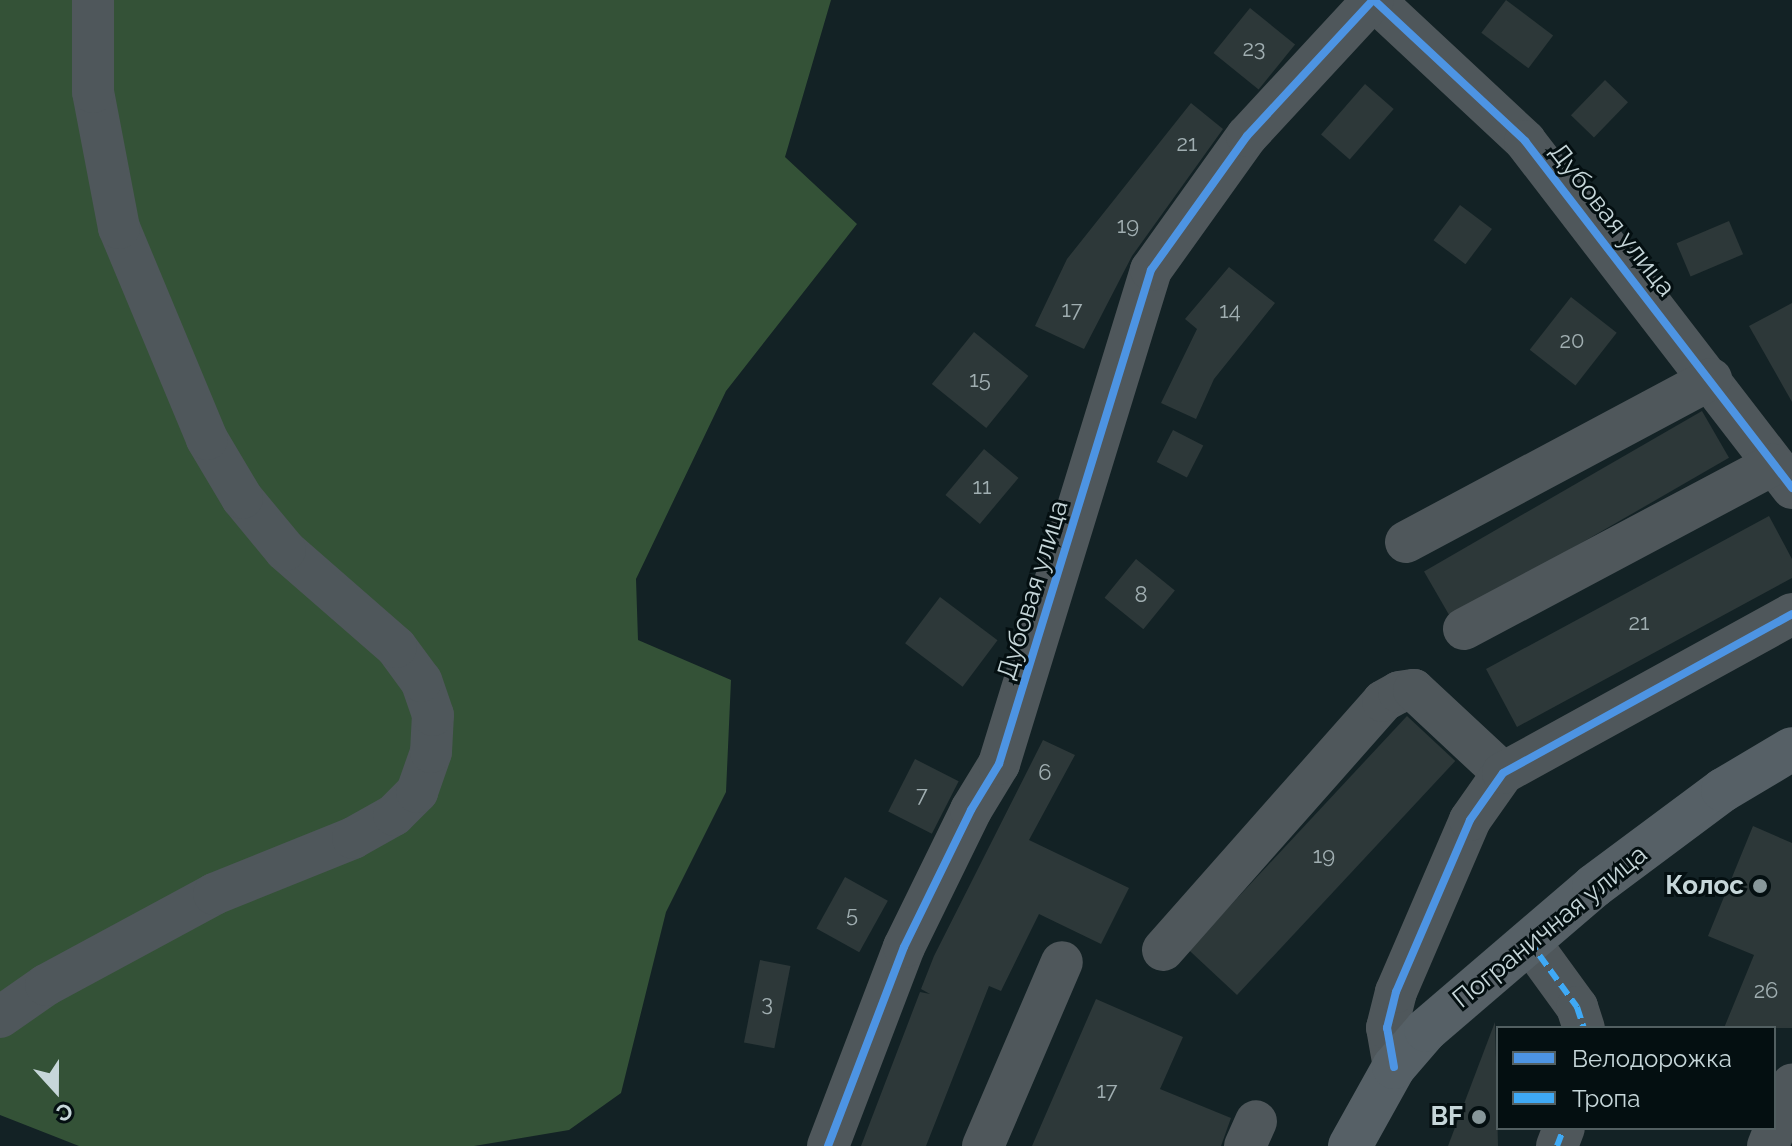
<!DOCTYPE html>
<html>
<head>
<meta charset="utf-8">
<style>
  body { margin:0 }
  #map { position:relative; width:1792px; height:1146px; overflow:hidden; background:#132225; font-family:Raleway,sans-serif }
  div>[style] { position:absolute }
  .forest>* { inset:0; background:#345237 }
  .building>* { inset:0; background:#2d3839; transform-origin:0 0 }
  .minor>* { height:42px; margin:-21px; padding:0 21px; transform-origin:21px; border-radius:21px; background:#4f575b }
  .major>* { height:44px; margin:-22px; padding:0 22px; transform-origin:22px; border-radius:22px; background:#566066 }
  .quiet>* { height:6px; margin-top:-3px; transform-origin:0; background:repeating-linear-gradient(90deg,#3fa9f5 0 12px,transparent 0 18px) }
  .cycleway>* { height:8px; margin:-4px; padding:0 4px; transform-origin:4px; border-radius:4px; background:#4d94e3 }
  .dots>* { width:22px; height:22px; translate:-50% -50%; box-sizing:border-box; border:4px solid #040f11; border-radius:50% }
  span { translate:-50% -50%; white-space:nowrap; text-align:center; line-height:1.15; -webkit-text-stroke:6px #040f11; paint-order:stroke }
  .number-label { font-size:22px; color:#a0aeb1 }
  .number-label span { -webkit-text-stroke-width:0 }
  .street-label { font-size:26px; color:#c6d6d9 }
  .poi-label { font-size:26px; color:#c6d6d9; font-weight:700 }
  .right { translate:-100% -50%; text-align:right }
  .legend { position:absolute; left:1496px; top:1026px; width:280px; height:104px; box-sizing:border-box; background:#040f11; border:2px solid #525f61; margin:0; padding:10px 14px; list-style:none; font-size:24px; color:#c6d6d9 }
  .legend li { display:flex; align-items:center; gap:16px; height:40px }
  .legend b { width:40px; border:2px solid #525f61 }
  .north { position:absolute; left:16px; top:1050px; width:80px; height:80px; -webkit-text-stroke:6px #040f11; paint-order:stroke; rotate:159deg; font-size:22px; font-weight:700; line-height:32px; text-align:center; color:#c6d6d9 }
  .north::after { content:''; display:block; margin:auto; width:28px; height:36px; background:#c6d6d9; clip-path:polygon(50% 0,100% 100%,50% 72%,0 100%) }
</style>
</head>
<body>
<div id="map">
  <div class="forest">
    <div style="clip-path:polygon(0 0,831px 0,785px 157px,857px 224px,726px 391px,636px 579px,638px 640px,731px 680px,726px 792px,666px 912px,621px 1093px,569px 1130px,474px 1146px,79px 1146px,0 1115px)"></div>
  </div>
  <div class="building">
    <div style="left:1506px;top:0;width:59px;height:41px;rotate:37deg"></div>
    <div style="left:1250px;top:8px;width:58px;height:58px;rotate:39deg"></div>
    <div style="left:1605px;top:80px;width:32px;height:49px;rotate:44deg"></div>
    <div style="left:1365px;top:84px;width:38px;height:67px;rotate:41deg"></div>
    <div style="clip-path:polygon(1191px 103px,1223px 129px,1132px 256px,1084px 349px,1035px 326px,1067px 259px)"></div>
    <div style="left:1460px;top:205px;width:40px;height:44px;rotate:37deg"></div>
    <div style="left:1729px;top:221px;width:36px;height:57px;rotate:67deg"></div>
    <div style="clip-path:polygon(1229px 267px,1275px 303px,1214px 379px,1196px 419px,1161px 403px,1197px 329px,1185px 319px)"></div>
    <div style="left:1571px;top:297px;width:58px;height:67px;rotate:38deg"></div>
    <div style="clip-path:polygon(1792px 303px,1792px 402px,1749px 326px)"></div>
    <div style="left:974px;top:332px;width:70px;height:67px;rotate:39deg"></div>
    <div style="left:1702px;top:411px;width:54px;height:321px;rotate:60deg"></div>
    <div style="left:1173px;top:430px;width:34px;height:36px;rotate:27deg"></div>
    <div style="left:984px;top:449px;width:45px;height:60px;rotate:40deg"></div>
    <div style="clip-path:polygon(1769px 516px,1792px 559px,1792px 578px,1517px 727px,1486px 669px)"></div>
    <div style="left:1136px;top:559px;width:50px;height:50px;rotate:39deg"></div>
    <div style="left:940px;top:597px;width:72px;height:58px;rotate:37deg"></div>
    <div style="left:1407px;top:716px;width:66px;height:320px;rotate:43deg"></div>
    <div style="clip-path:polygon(1043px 740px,1075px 755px,1029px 840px,1129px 888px,1101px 944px,1039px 914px,1001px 991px,989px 986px,926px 1146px,861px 1146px,920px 992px,930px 994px,921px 989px,934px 956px)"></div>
    <div style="left:915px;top:759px;width:49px;height:59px;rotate:27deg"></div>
    <div style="clip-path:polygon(1753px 826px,1792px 843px,1792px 1028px,1724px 1028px,1754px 955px,1708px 936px)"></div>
    <div style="left:845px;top:877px;width:49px;height:59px;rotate:29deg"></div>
    <div style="left:760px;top:960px;width:31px;height:84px;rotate:11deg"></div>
    <div style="clip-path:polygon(1096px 999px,1183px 1037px,1160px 1089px,1231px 1118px,1221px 1146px,1032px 1146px)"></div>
    <div style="clip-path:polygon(1495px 1022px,1498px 1146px,1448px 1146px)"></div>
  </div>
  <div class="minor">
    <div style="left:1374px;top:0;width:207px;rotate:43deg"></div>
    <div style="left:1525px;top:141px;width:438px;rotate:52.4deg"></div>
    <div style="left:1406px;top:542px;width:346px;rotate:-28.1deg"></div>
    <div style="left:1464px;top:629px;width:350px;rotate:-28deg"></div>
    <div style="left:1529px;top:941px;width:82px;rotate:54deg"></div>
    <div style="left:1577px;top:1007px;width:22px;rotate:72deg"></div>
    <div style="left:1163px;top:950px;width:332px;rotate:-48.5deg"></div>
    <div style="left:1383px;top:701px;width:18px;rotate:-29deg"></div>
    <div style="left:1399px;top:692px;width:15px;rotate:-8deg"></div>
    <div style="left:1414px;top:690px;width:122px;rotate:43deg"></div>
    <div style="left:0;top:1017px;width:56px;rotate:-34.8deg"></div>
    <div style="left:46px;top:985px;width:191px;rotate:-28.4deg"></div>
    <div style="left:214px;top:894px;width:150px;rotate:-21.9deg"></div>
    <div style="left:353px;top:838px;width:47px;rotate:-29.3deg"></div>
    <div style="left:394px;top:815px;width:33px;rotate:-45deg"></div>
    <div style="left:417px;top:792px;width:42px;rotate:-70.7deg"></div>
    <div style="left:431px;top:752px;width:37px;rotate:-87deg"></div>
    <div style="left:433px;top:715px;width:36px;rotate:-109deg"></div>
    <div style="left:421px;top:681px;width:42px;rotate:-126.3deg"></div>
    <div style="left:396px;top:647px;width:147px;rotate:-138.9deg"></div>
    <div style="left:285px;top:550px;width:67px;rotate:-129.6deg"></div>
    <div style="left:242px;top:498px;width:69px;rotate:-120.7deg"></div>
    <div style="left:207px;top:439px;width:229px;rotate:-112.6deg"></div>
    <div style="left:119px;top:228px;width:138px;rotate:-100.8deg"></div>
    <div style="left:93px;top:92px;width:92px;rotate:-90deg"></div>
    <div style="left:1394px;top:1067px;width:40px;rotate:-100deg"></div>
    <div style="left:1387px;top:1028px;width:37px;rotate:-76deg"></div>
    <div style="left:1396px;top:992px;width:187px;rotate:-66.7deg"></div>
    <div style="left:1470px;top:820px;width:57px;rotate:-54.9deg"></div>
    <div style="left:1503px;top:773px;width:330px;rotate:-28.8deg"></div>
    <div style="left:828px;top:1146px;width:213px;rotate:-69.1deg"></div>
    <div style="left:904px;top:947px;width:153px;rotate:-63.9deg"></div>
    <div style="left:971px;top:810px;width:54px;rotate:-58.7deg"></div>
    <div style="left:999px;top:764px;width:517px;rotate:-72.9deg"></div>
    <div style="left:1151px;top:270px;width:165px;rotate:-54.4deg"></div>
    <div style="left:1247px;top:136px;width:185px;rotate:-47.2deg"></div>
    <div style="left:983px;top:1146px;width:200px;rotate:-66.8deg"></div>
    <div style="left:1245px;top:1146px;width:27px;rotate:-66deg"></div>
    <div style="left:1557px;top:1146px;width:19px;rotate:-69deg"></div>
    <div style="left:1768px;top:1146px;width:66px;rotate:-68.5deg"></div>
  </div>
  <div class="major">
    <div style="left:1350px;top:1146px;width:90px;rotate:-60.9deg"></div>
    <div style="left:1394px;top:1067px;width:49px;rotate:-49.1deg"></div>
    <div style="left:1426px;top:1030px;width:221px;rotate:-40.6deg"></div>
    <div style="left:1594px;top:886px;width:161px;rotate:-36.7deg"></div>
    <div style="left:1723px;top:790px;width:80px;rotate:-30.7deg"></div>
  </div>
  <div class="quiet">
    <div style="left:1529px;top:941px;width:82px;rotate:54deg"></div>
    <div style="left:1577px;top:1007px;width:22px;rotate:72deg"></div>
    <div style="left:1557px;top:1146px;width:19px;rotate:-69deg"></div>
  </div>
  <div class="cycleway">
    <div style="left:1374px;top:0;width:207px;rotate:43deg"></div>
    <div style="left:1525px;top:141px;width:438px;rotate:52.4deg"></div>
    <div style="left:1394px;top:1067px;width:40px;rotate:-100deg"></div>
    <div style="left:1387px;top:1028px;width:37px;rotate:-76deg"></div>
    <div style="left:1396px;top:992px;width:187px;rotate:-66.7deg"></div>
    <div style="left:1470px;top:820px;width:57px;rotate:-54.9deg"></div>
    <div style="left:1503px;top:773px;width:330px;rotate:-28.8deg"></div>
    <div style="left:828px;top:1146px;width:213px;rotate:-69.1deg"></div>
    <div style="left:904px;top:947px;width:153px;rotate:-63.9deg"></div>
    <div style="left:971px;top:810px;width:54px;rotate:-58.7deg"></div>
    <div style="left:999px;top:764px;width:517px;rotate:-72.9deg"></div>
    <div style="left:1151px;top:270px;width:165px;rotate:-54.4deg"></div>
    <div style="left:1247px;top:136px;width:185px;rotate:-47.2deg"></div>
  </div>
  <div class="dots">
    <div style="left:1760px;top:886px;background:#87979a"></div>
    <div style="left:1479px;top:1117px;background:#87979a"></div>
  </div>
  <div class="number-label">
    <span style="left:1254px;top:49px">23</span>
    <span style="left:1187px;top:144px">21</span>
    <span style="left:1128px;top:226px">19</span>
    <span style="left:1072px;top:310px">17</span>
    <span style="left:1230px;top:311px">14</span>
    <span style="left:1572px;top:341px">20</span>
    <span style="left:980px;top:380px">15</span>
    <span style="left:982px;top:487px">11</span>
    <span style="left:1141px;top:595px">8</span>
    <span style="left:1639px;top:623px">21</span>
    <span style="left:1045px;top:773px">6</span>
    <span style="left:922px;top:795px">7</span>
    <span style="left:1324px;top:856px">19</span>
    <span style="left:852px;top:915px">5</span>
    <span style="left:1766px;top:991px">26</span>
    <span style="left:767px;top:1004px">3</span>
    <span style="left:1107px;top:1091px">17</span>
  </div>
  <div class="street-label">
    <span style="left:1612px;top:220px;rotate:52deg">Дубовая улица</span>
    <span style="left:1033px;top:590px;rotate:-73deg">Дубовая улица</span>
    <span style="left:1550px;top:927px;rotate:-39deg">Пограничная улица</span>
  </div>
  <div class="poi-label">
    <span class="right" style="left:1744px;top:886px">Колос</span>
    <span class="right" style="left:1463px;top:1117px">BF</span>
  </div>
  <ul class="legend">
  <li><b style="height:10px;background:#4d94e3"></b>Велодорожка</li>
  <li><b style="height:10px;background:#3fa9f5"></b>Тропа</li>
  </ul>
  <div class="north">С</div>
</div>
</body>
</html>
